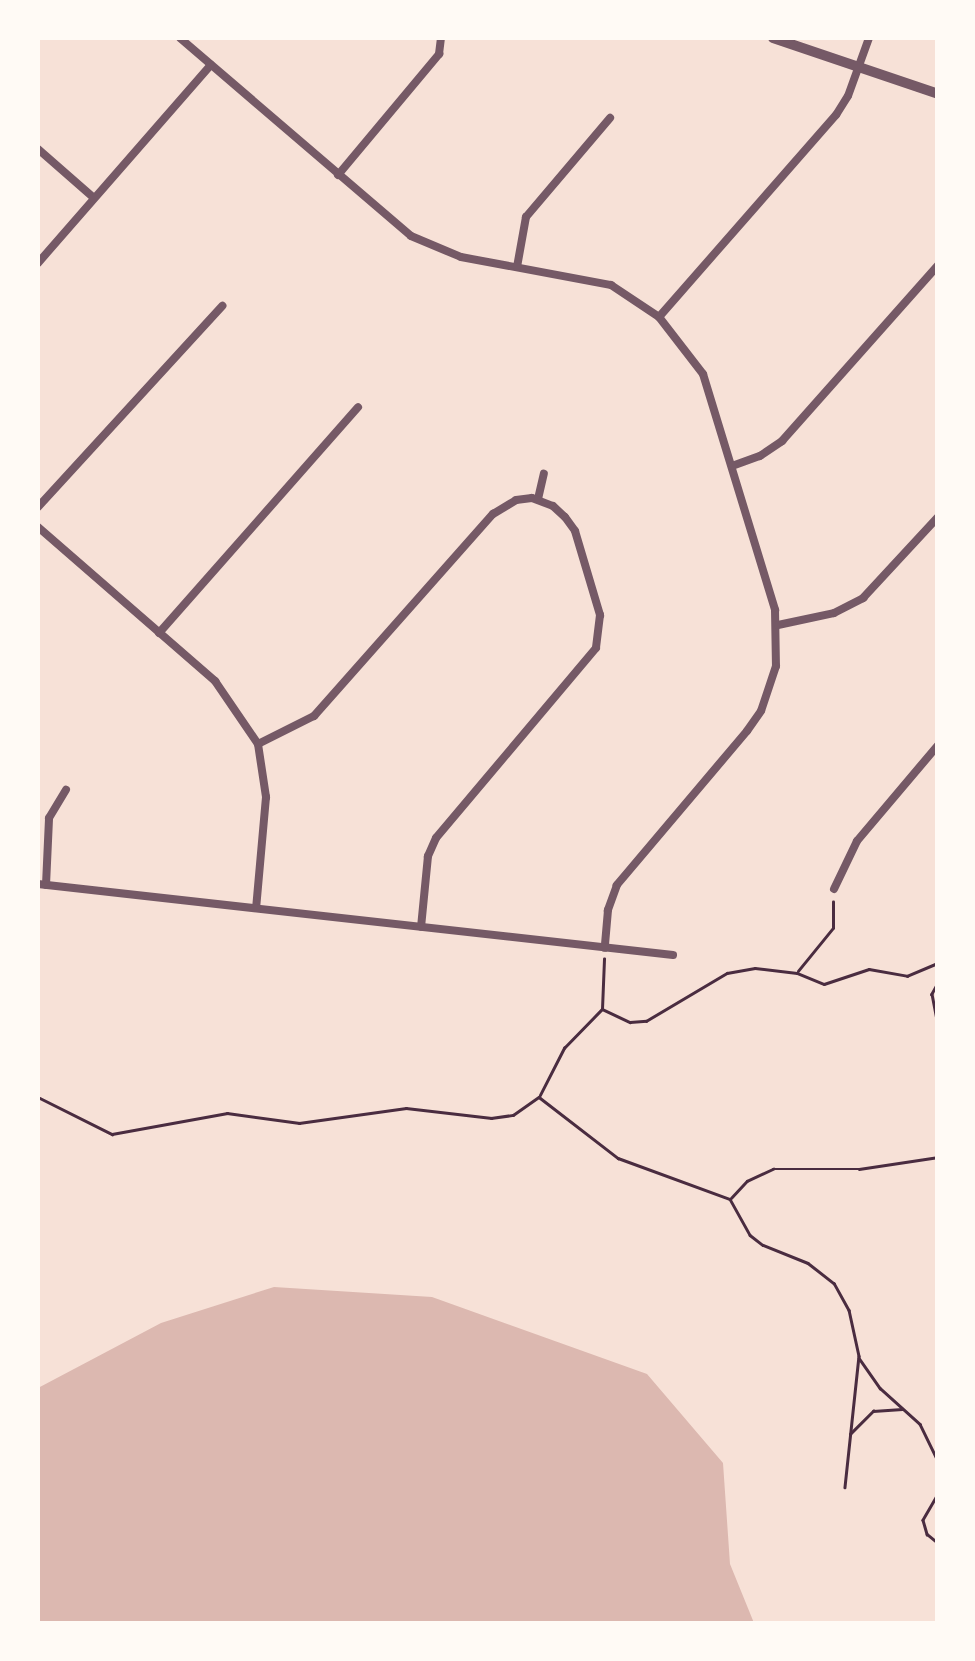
<!DOCTYPE html>
<html>
<head>
<meta charset="utf-8">
<style>
  body { margin:0 }
  #map { position:relative; width:975px; height:1661px; overflow:hidden; background:#f7e1d7; font-family:"Roboto Serif",serif }
  div>[style] { position:absolute }
  .water>* { inset:0; background:#dcb8b0 }
  .path>* { height:2.5px; margin:-1.25px; padding:0 1.25px; transform-origin:1.25px; border-radius:1.25px; background:#4a2c40 }
  .minor>* { height:8px; margin:-4px; padding:0 4px; transform-origin:4px; border-radius:4px; background:#755966 }
  .tertiary>* { height:10px; margin:-5px; padding:0 5px; transform-origin:5px; border-radius:5px; background:#755966 }
  span { translate:-50% -50%; white-space:nowrap; text-align:center; line-height:1.15; -webkit-text-stroke:10px #fffaf5; paint-order:stroke }
  .frame { position:absolute; inset:0; border:40px solid #fffaf5; pointer-events:none }
</style>
</head>
<body>
<div id="map">
  <div class="water">
    <div style="clip-path:polygon(274px 1287px,432px 1297px,647px 1374px,723px 1463px,730px 1564px,754px 1623px,38px 1623px,38px 1388px,161px 1323px)"></div>
  </div>
  <div class="path">
    <div style="left:798px;top:971px;width:55px;rotate:-50.9deg"></div>
    <div style="left:833px;top:928px;width:26px;rotate:-90deg"></div>
    <div style="left:938px;top:983px;width:13px;rotate:119deg"></div>
    <div style="left:932px;top:994px;width:33px;rotate:79deg"></div>
    <div style="left:602px;top:1009px;width:31px;rotate:25deg"></div>
    <div style="left:630px;top:1022px;width:16px;rotate:-4deg"></div>
    <div style="left:646px;top:1021px;width:94px;rotate:-30.7deg"></div>
    <div style="left:727px;top:973px;width:28px;rotate:-10deg"></div>
    <div style="left:755px;top:968px;width:42px;rotate:6.8deg"></div>
    <div style="left:797px;top:973px;width:29px;rotate:22deg"></div>
    <div style="left:824px;top:984px;width:47px;rotate:-18.4deg"></div>
    <div style="left:869px;top:969px;width:39px;rotate:10deg"></div>
    <div style="left:907px;top:976px;width:34px;rotate:-23deg"></div>
    <div style="left:540px;top:1095px;width:53px;rotate:-62.9deg"></div>
    <div style="left:564px;top:1048px;width:54px;rotate:-45.7deg"></div>
    <div style="left:602px;top:1009px;width:50px;rotate:-87.7deg"></div>
    <div style="left:38px;top:1097px;width:83px;rotate:26.6deg"></div>
    <div style="left:112px;top:1134px;width:117px;rotate:-10.3deg"></div>
    <div style="left:227px;top:1113px;width:73px;rotate:7.9deg"></div>
    <div style="left:299px;top:1123px;width:108px;rotate:-8deg"></div>
    <div style="left:406px;top:1108px;width:86px;rotate:6.7deg"></div>
    <div style="left:491px;top:1118px;width:22px;rotate:-8deg"></div>
    <div style="left:513px;top:1115px;width:32px;rotate:-35deg"></div>
    <div style="left:539px;top:1097px;width:100px;rotate:37.7deg"></div>
    <div style="left:618px;top:1158px;width:119px;rotate:20.1deg"></div>
    <div style="left:730px;top:1199px;width:41px;rotate:60.9deg"></div>
    <div style="left:750px;top:1235px;width:16px;rotate:38deg"></div>
    <div style="left:763px;top:1245px;width:48px;rotate:21.8deg"></div>
    <div style="left:808px;top:1263px;width:33px;rotate:38deg"></div>
    <div style="left:834px;top:1283px;width:31px;rotate:61deg"></div>
    <div style="left:849px;top:1310px;width:47px;rotate:77.7deg"></div>
    <div style="left:859px;top:1356px;width:132px;rotate:96.1deg"></div>
    <div style="left:731px;top:1198px;width:23px;rotate:-47deg"></div>
    <div style="left:747px;top:1181px;width:29px;rotate:-25deg"></div>
    <div style="left:773px;top:1169px;width:86px"></div>
    <div style="left:859px;top:1169px;width:80px;rotate:-8.6deg"></div>
    <div style="left:859px;top:1358px;width:37px;rotate:55deg"></div>
    <div style="left:880px;top:1388px;width:54px;rotate:42deg"></div>
    <div style="left:920px;top:1424px;width:41px;rotate:64.1deg"></div>
    <div style="left:850px;top:1434px;width:33px;rotate:-45deg"></div>
    <div style="left:873px;top:1411px;width:29px;rotate:-4deg"></div>
    <div style="left:938px;top:1494px;width:30px;rotate:120deg"></div>
    <div style="left:923px;top:1520px;width:15px;rotate:74deg"></div>
    <div style="left:927px;top:1534px;width:14px;rotate:39deg"></div>
  </div>
  <div class="minor">
    <div style="left:180px;top:38px;width:304px;rotate:40.6deg"></div>
    <div style="left:411px;top:236px;width:54px;rotate:22.8deg"></div>
    <div style="left:461px;top:257px;width:153px;rotate:10.6deg"></div>
    <div style="left:611px;top:285px;width:58px;rotate:33.7deg"></div>
    <div style="left:659px;top:317px;width:72px;rotate:52.3deg"></div>
    <div style="left:703px;top:374px;width:247px;rotate:73deg"></div>
    <div style="left:775px;top:610px;width:56px;rotate:89deg"></div>
    <div style="left:776px;top:666px;width:47px;rotate:108.4deg"></div>
    <div style="left:761px;top:711px;width:24px;rotate:125deg"></div>
    <div style="left:747px;top:731px;width:202px;rotate:130.2deg"></div>
    <div style="left:617px;top:885px;width:27px;rotate:110deg"></div>
    <div style="left:608px;top:910px;width:38px;rotate:95deg"></div>
    <div style="left:38px;top:149px;width:74px;rotate:41.2deg"></div>
    <div style="left:338px;top:175px;width:158px;rotate:-50.1deg"></div>
    <div style="left:439px;top:54px;width:16px;rotate:-83deg"></div>
    <div style="left:38px;top:263px;width:263px;rotate:-48.9deg"></div>
    <div style="left:517px;top:267px;width:51px;rotate:-79.8deg"></div>
    <div style="left:526px;top:217px;width:130px;rotate:-49.7deg"></div>
    <div style="left:659px;top:317px;width:269px;rotate:-48.8deg"></div>
    <div style="left:836px;top:115px;width:22px;rotate:-58deg"></div>
    <div style="left:848px;top:96px;width:62px;rotate:-70.1deg"></div>
    <div style="left:732px;top:466px;width:30px;rotate:-20deg"></div>
    <div style="left:760px;top:456px;width:27px;rotate:-34deg"></div>
    <div style="left:782px;top:441px;width:235px;rotate:-48.4deg"></div>
    <div style="left:538px;top:499px;width:26px;rotate:-77deg"></div>
    <div style="left:38px;top:507px;width:273px;rotate:-47.5deg"></div>
    <div style="left:38px;top:527px;width:235px;rotate:41deg"></div>
    <div style="left:215px;top:681px;width:76px;rotate:55.7deg"></div>
    <div style="left:258px;top:744px;width:54px;rotate:81.4deg"></div>
    <div style="left:266px;top:797px;width:111px;rotate:95.1deg"></div>
    <div style="left:778px;top:625px;width:57px;rotate:-12.1deg"></div>
    <div style="left:834px;top:613px;width:33px;rotate:-27deg"></div>
    <div style="left:863px;top:598px;width:110px;rotate:-47.2deg"></div>
    <div style="left:159px;top:633px;width:301px;rotate:-48.6deg"></div>
    <div style="left:258px;top:744px;width:63px;rotate:-26.6deg"></div>
    <div style="left:314px;top:716px;width:270px;rotate:-48.5deg"></div>
    <div style="left:493px;top:514px;width:27px;rotate:-31deg"></div>
    <div style="left:516px;top:500px;width:16px;rotate:-7deg"></div>
    <div style="left:532px;top:498px;width:22px;rotate:21deg"></div>
    <div style="left:553px;top:506px;width:16px;rotate:43deg"></div>
    <div style="left:565px;top:517px;width:17px;rotate:54deg"></div>
    <div style="left:575px;top:531px;width:88px;rotate:73.4deg"></div>
    <div style="left:600px;top:615px;width:33px;rotate:97deg"></div>
    <div style="left:596px;top:648px;width:248px;rotate:130.1deg"></div>
    <div style="left:436px;top:838px;width:20px;rotate:114deg"></div>
    <div style="left:428px;top:856px;width:71px;rotate:95.6deg"></div>
    <div style="left:38px;top:884px;width:639px;rotate:6.38deg"></div>
    <div style="left:46px;top:885px;width:67px;rotate:-87.4deg"></div>
    <div style="left:49px;top:818px;width:33px;rotate:-59deg"></div>
    <div style="left:834px;top:889px;width:53px;rotate:-64.4deg"></div>
    <div style="left:857px;top:841px;width:126px;rotate:-49.8deg"></div>
  </div>
  <div class="tertiary">
    <div style="left:773px;top:38px;width:174px;rotate:18.7deg"></div>
  </div>
  <div class="frame"></div>
</div>
</body>
</html>
